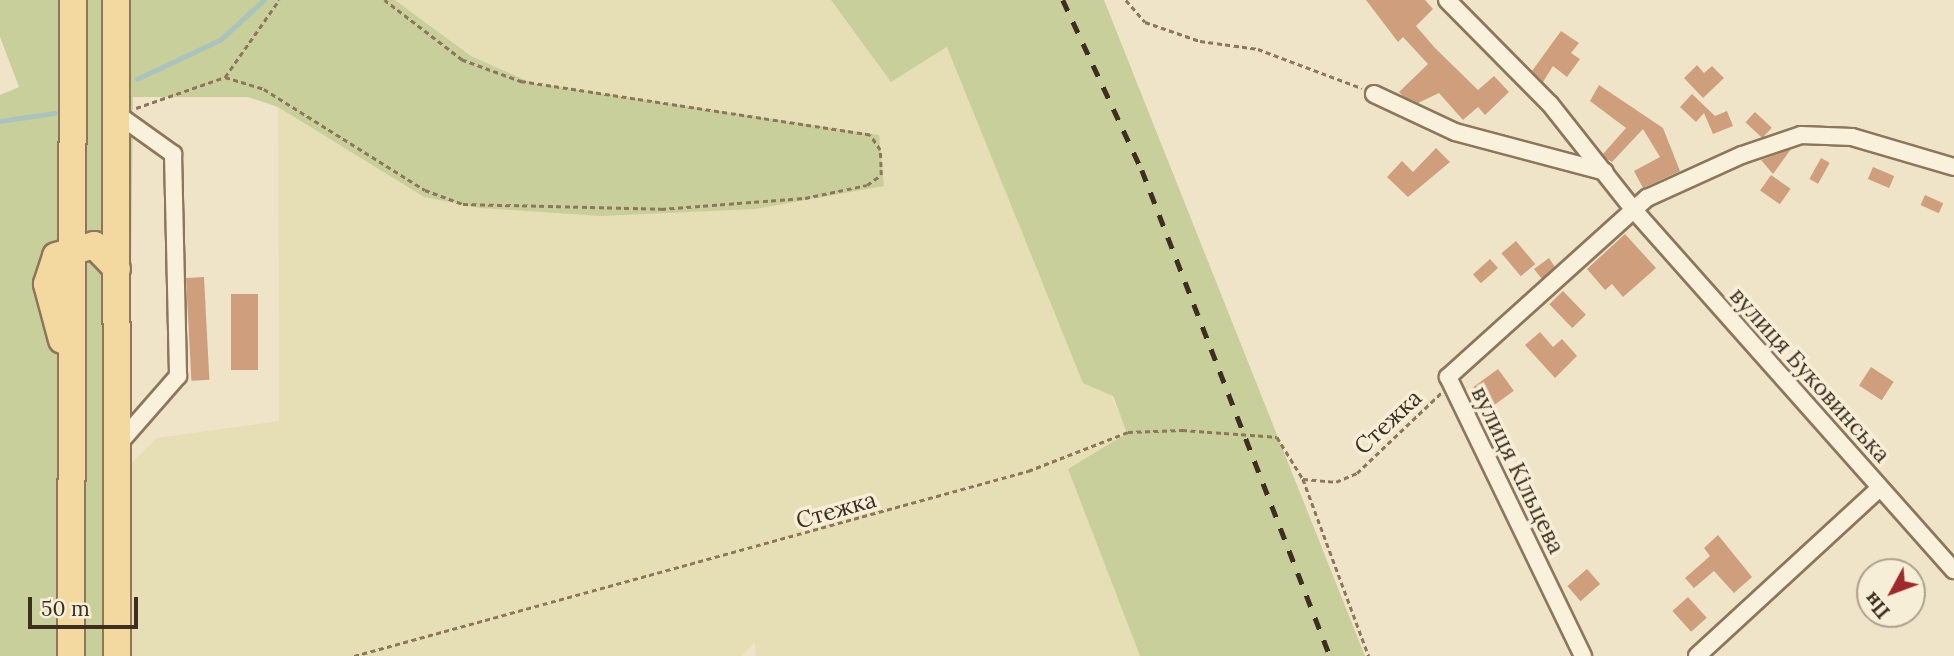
<!DOCTYPE html>
<html>
<head>
<meta charset="utf-8">
<style>
  body { margin:0 }
  #map { position:relative; width:1954px; height:656px; overflow:hidden; background:#f0e4c8; font-family:Lora,serif }
  div>[style] { position:absolute }
  .farmland>* { inset:0; background:#e6deb5 }
  .green>* { inset:0; background:#c9cf9b }
  .stream>* { height:4.5px; margin:-2.25px; padding:0 2.25px; transform-origin:2.25px; border-radius:2.25px; background:#a9c4bc }
  .building>* { inset:0; background:#cf9f7d; transform-origin:0 0 }
  .path>* { height:2.5px; margin-top:-1.25px; transform-origin:0; background:repeating-linear-gradient(90deg,#8d765c 0 5px,transparent 0 8.5px) }
  .roads { filter:drop-shadow(2px 0 #8d765c) drop-shadow(-2px 0 #8d765c) drop-shadow(0 2px #8d765c) drop-shadow(0 -2px #8d765c) }
  .street>* { height:16px; margin:-8px; padding:0 8px; transform-origin:8px; border-radius:8px; background:#faf1dc }
  .primary>* { height:26px; margin:-13px; padding:0 13px; transform-origin:13px; border-radius:13px; background:#f3d9a0 }
  .rail>* { height:4.5px; margin-top:-2.25px; transform-origin:0; background:repeating-linear-gradient(90deg,#3d2e20 0 12px,transparent 0 24px) }
  span { translate:-50% -50%; white-space:nowrap; text-align:center; line-height:1.15; -webkit-text-stroke:7px #f7eed8; paint-order:stroke }
  .street-label { font-size:23px; color:#3d2e20 }
  .north { position:absolute; left:1856px; top:558px; width:70px; height:70px; box-sizing:border-box; background:#f7eed8; border:2px solid #ada18e; border-radius:50%; rotate:229deg; font-size:19px; font-weight:700; line-height:28px; text-align:center; color:#3d2e20 }
  .north::after { content:''; display:block; margin:auto; width:24px; height:32px; background:#9e2a2b; clip-path:polygon(50% 0,100% 100%,50% 72%,0 100%) }
  .scale { position:absolute; left:28px; top:597px; width:110px; height:32px; box-sizing:border-box; border:4px solid #3d2e20; border-top:0; padding-left:9px; font-size:21px; line-height:24px; white-space:nowrap; color:#3d2e20; -webkit-text-stroke:5px #f7eed8; paint-order:stroke }
</style>
</head>
<body>
<div id="map">
  <div class="farmland">
    <div style="clip-path:polygon(395px 0,831px 0,891px 82px,947px 47px,1128px 432px,1068px 469px,1140px 656px,756px 656px,755px 642px,742px 656px,127px 656px,125px 469px,157px 438px,279px 421px,278px 107px,424px 197px,879px 135px,532px 83px,471px 56px)"></div>
  </div>
  <div class="green">
    <div style="clip-path:polygon(0 0,395px 0,471px 56px,532px 83px,879px 135px,884px 186px,755px 209px,601px 216px,480px 208px,424px 197px,278px 107px,248px 97px,133px 97px,127px 656px,0 656px,0 95px,19px 87px,0 37px)"></div>
    <div style="clip-path:polygon(831px 0,1104px 0,1365px 656px,1140px 656px,1068px 469px,1127px 433px,1113px 396px,1083px 383px,947px 47px,891px 82px)"></div>
  </div>
  <div class="stream">
    <div style="left:137px;top:79px;width:92px;rotate:-25.2deg"></div>
    <div style="left:220px;top:40px;width:59px;rotate:-42.3deg"></div>
    <div style="left:0;top:121px;width:55px;rotate:-8.4deg"></div>
  </div>
  <div class="building">
    <div style="clip-path:polygon(1366px 0,1425px 0,1433px 9px,1416px 26px,1435px 48px,1478px 90px,1494px 76px,1509px 92px,1485px 115px,1478px 107px,1463px 120px,1439px 93px,1418px 103px,1403px 96px,1399px 92px,1428px 64px,1403px 37px,1398px 42px)"></div>
    <div style="clip-path:polygon(1561px 31px,1579px 43px,1571px 53px,1580px 59px,1567px 77px,1553px 66px,1543px 82px,1532px 71px)"></div>
    <div style="clip-path:polygon(1697px 65px,1704px 73px,1712px 66px,1724px 78px,1703px 98px,1684px 78px)"></div>
    <div style="clip-path:polygon(1599px 85px,1663px 128px,1680px 171px,1643px 188px,1634px 171px,1660px 157px,1643px 129px,1612px 162px,1607px 159px,1603px 154px,1626px 128px,1590px 101px)"></div>
    <div style="clip-path:polygon(1692px 94px,1715px 116px,1727px 111px,1733px 126px,1713px 134px,1704px 113px,1696px 122px,1680px 107px)"></div>
    <div style="left:1755px;top:112px;width:23px;height:14px;rotate:43deg"></div>
    <div style="clip-path:polygon(1436px 148px,1450px 162px,1408px 197px,1387px 177px,1402px 161px,1413px 172px)"></div>
    <div style="clip-path:polygon(1791px 149px,1773px 174px,1761px 160px)"></div>
    <div style="left:1821px;top:158px;width:10px;height:24px;rotate:29deg"></div>
    <div style="left:1873px;top:167px;width:23px;height:13px;rotate:23deg"></div>
    <div style="left:1771px;top:175px;width:24px;height:19px;rotate:35deg"></div>
    <div style="left:1925px;top:195px;width:20px;height:11px;rotate:24deg"></div>
    <div style="clip-path:polygon(1625px 234px,1656px 268px,1623px 297px,1612px 284px,1605px 290px,1587px 269px)"></div>
    <div style="left:1516px;top:241px;width:30px;height:19px;rotate:50deg"></div>
    <div style="clip-path:polygon(1549px 258px,1555px 267px,1542px 279px,1534px 269px)"></div>
    <div style="left:1490px;top:259px;width:12px;height:23px;rotate:48deg"></div>
    <div style="left:204px;top:277px;width:103px;height:18px;rotate:87deg"></div>
    <div style="left:1563px;top:291px;width:33px;height:19px;rotate:46deg"></div>
    <div style="left:231px;top:294px;width:27px;height:76px"></div>
    <div style="clip-path:polygon(1540px 332px,1553px 347px,1562px 339px,1577px 356px,1555px 378px,1525px 345px)"></div>
    <div style="left:1871px;top:367px;width:27px;height:22px;rotate:33deg"></div>
    <div style="left:1498px;top:369px;width:27px;height:33px;rotate:54deg"></div>
    <div style="clip-path:polygon(1718px 535px,1752px 577px,1734px 593px,1714px 571px,1694px 588px,1685px 578px,1710px 556px,1704px 548px)"></div>
    <div style="left:1587px;top:569px;width:20px;height:26px;rotate:49deg"></div>
    <div style="left:1688px;top:597px;width:28px;height:21px;rotate:48deg"></div>
  </div>
  <div class="path">
    <div style="left:1126px;top:0;width:29px;rotate:49deg"></div>
    <div style="left:1145px;top:22px;width:58px;rotate:19.1deg"></div>
    <div style="left:1200px;top:41px;width:59px;rotate:7.9deg"></div>
    <div style="left:1258px;top:49px;width:111px;rotate:20.6deg"></div>
    <div style="left:225px;top:77px;width:41px;rotate:17.1deg"></div>
    <div style="left:264px;top:89px;width:190px;rotate:32.1deg"></div>
    <div style="left:425px;top:190px;width:40px;rotate:20.2deg"></div>
    <div style="left:463px;top:204px;width:198px;rotate:1.4deg"></div>
    <div style="left:661px;top:209px;width:144px;rotate:-4.4deg"></div>
    <div style="left:805px;top:198px;width:63px;rotate:-11.8deg"></div>
    <div style="left:867px;top:185px;width:17px;rotate:-36deg"></div>
    <div style="left:881px;top:175px;width:25px;rotate:-92deg"></div>
    <div style="left:880px;top:150px;width:18px;rotate:-124deg"></div>
    <div style="left:870px;top:135px;width:352px;rotate:-171.3deg"></div>
    <div style="left:522px;top:82px;width:64px;rotate:-159.9deg"></div>
    <div style="left:462px;top:60px;width:98px;rotate:-142.4deg"></div>
    <div style="left:136px;top:108px;width:94px;rotate:-19.2deg"></div>
    <div style="left:225px;top:77px;width:94px;rotate:-55deg"></div>
    <div style="left:1182px;top:430px;width:95px;rotate:4.2deg"></div>
    <div style="left:1277px;top:437px;width:49px;rotate:58.2deg"></div>
    <div style="left:1303px;top:479px;width:33px;rotate:5deg"></div>
    <div style="left:1336px;top:482px;width:23px;rotate:-23deg"></div>
    <div style="left:1357px;top:473px;width:116px;rotate:-43.6deg"></div>
    <div style="left:1303px;top:479px;width:189px;rotate:69.6deg"></div>
    <div style="left:354px;top:656px;width:699px;rotate:-15.35deg"></div>
    <div style="left:1028px;top:471px;width:107px;rotate:-21.3deg"></div>
    <div style="left:1128px;top:432px;width:55px;rotate:-2.1deg"></div>
  </div>
  <div class="roads">
    <div class="street">
      <div style="left:1447px;top:0;width:146px;rotate:45.3deg"></div>
      <div style="left:1550px;top:104px;width:134px;rotate:51.7deg"></div>
      <div style="left:1633px;top:209px;width:483px;rotate:48.4deg"></div>
      <div style="left:1374px;top:94px;width:89px;rotate:25.1deg"></div>
      <div style="left:1455px;top:132px;width:155px;rotate:14.9deg"></div>
      <div style="left:117px;top:114px;width:69px;rotate:35.5deg"></div>
      <div style="left:173px;top:154px;width:222px;rotate:88.7deg"></div>
      <div style="left:178px;top:376px;width:93px;rotate:131.1deg"></div>
      <div style="left:1583px;top:656px;width:310px;rotate:-115.8deg"></div>
      <div style="left:1448px;top:377px;width:268px;rotate:-42deg"></div>
      <div style="left:1647px;top:198px;width:104px;rotate:-24.4deg"></div>
      <div style="left:1742px;top:155px;width:62px;rotate:-18.7deg"></div>
      <div style="left:1801px;top:135px;width:51px;rotate:2.2deg"></div>
      <div style="left:1852px;top:137px;width:106px;rotate:16.4deg"></div>
      <div style="left:1697px;top:656px;width:248px;rotate:-42.6deg"></div>
    </div>
    <div class="primary">
      <div style="left:116px;top:0;width:656px;rotate:89.91deg"></div>
      <div style="left:62px;top:340px;width:58px;rotate:-105deg"></div>
      <div style="left:47px;top:284px;width:29px;rotate:-72deg"></div>
      <div style="left:56px;top:256px;width:40px;rotate:-16deg"></div>
      <div style="left:94px;top:245px;width:33px;rotate:46deg"></div>
      <div style="left:71px;top:656px;width:656px;rotate:-89.83deg"></div>
    </div>
  </div>
  <div class="rail">
    <div style="left:1063px;top:0;width:187px;rotate:65.1deg"></div>
    <div style="left:1142px;top:170px;width:521px;rotate:68.85deg"></div>
  </div>
  <div class="street-label">
    <span style="left:1810px;top:375px;rotate:48deg">вулиця Буковинська</span>
    <span style="left:1388px;top:422px;rotate:-43deg">Стежка</span>
    <span style="left:1518px;top:470px;rotate:64deg">вулиця Кільцева</span>
    <span style="left:836px;top:510px;rotate:-16deg">Стежка</span>
  </div>
  <div class="north">Пн</div>
  <div class="scale">50 m</div>
</div>
</body>
</html>
